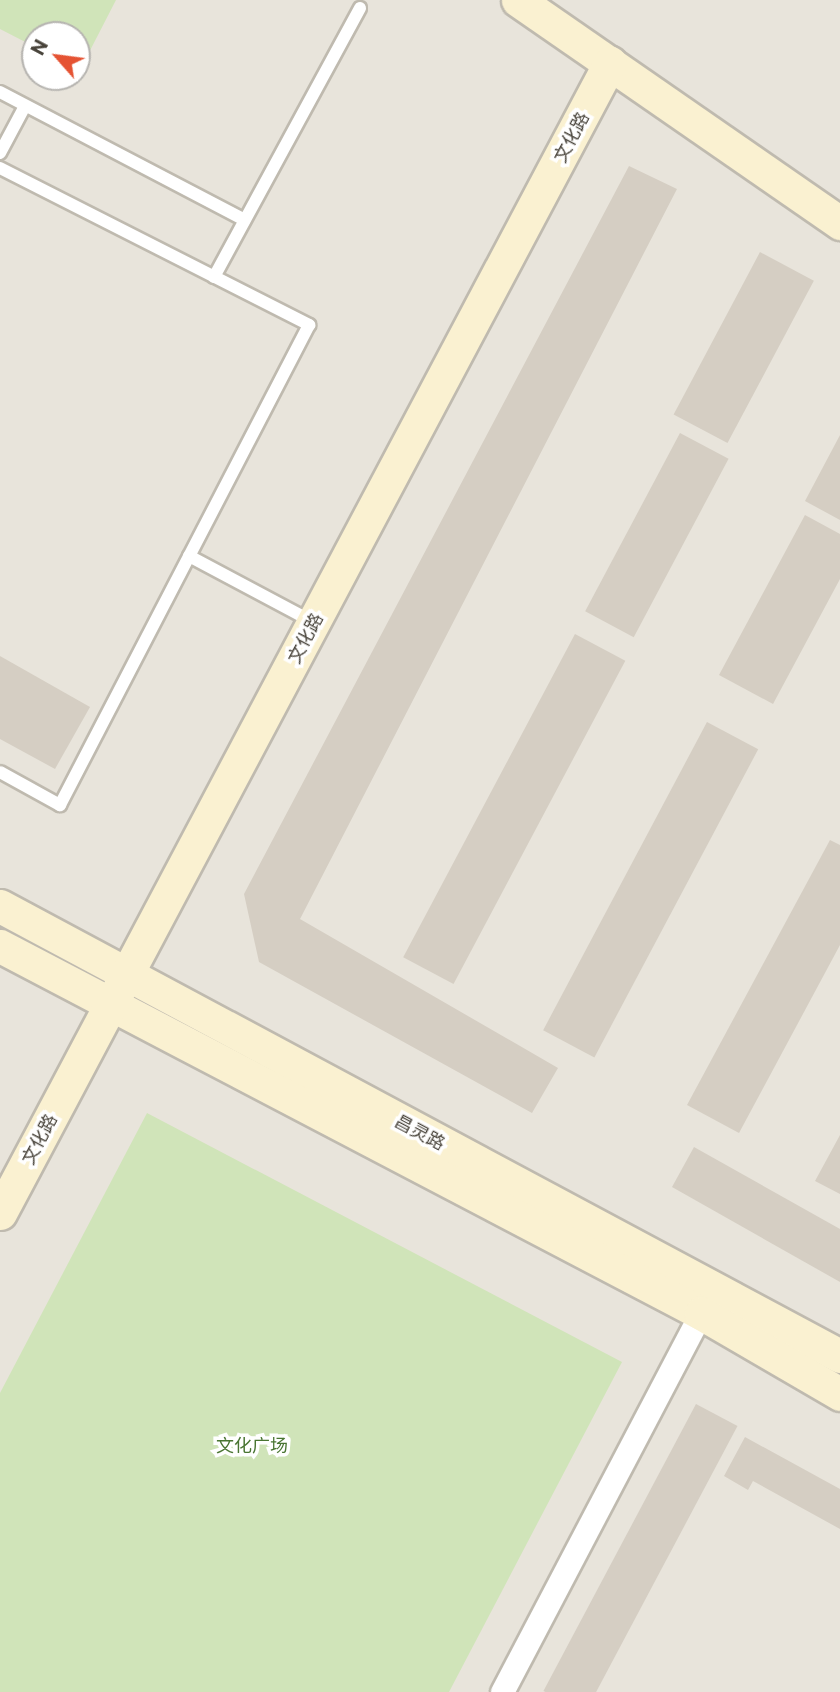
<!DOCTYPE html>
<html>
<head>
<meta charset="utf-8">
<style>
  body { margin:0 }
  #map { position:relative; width:840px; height:1692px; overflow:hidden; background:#f5f2ec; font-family:Commissioner,"Noto Sans SC",sans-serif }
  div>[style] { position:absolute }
  .residential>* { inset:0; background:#e8e4db }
  .green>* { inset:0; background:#d0e4b9 }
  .building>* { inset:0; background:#d5cec3; transform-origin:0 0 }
  .roads { filter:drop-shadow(2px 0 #bfbaaf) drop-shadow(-2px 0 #bfbaaf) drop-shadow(0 2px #bfbaaf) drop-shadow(0 -2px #bfbaaf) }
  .lane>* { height:12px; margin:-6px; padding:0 6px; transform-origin:6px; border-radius:6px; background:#fff }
  .street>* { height:23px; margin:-11.5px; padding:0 11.5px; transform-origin:11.5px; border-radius:11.5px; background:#fff }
  .secondary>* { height:33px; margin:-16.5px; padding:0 16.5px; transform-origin:16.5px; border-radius:16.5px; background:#faf1d1 }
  span { translate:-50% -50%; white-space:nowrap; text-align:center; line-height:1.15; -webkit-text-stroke:7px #fff; paint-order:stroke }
  .street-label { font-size:18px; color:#48433a }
  .park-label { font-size:18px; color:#497532 }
  .north { position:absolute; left:21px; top:21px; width:70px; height:70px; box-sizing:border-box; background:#fff; border:2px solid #b6b4b0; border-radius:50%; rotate:298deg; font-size:19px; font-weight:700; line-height:28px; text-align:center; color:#48433a }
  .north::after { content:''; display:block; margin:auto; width:24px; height:32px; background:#e55333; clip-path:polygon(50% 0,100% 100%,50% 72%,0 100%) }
</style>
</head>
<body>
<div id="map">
  <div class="residential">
    <div style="clip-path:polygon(evenodd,0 0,840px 0,840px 1692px,0 1692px,0 0,35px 35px,77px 35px,77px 77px,35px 77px,35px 35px)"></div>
  </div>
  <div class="green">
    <div style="clip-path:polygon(0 0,116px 0,80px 70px,77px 35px,35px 35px,35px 47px,0 29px)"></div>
    <div style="clip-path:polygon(147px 1113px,622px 1362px,449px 1692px,0 1692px,0 1393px)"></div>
  </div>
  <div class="building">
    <div style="clip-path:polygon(629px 166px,677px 189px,300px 919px,558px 1068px,532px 1113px,259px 962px,244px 894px)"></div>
    <div style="left:760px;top:252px;width:61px;height:184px;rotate:28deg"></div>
    <div style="left:680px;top:433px;width:55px;height:202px;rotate:28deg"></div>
    <div style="clip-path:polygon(840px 435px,840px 520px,805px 501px)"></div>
    <div style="clip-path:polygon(805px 515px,840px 534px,840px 579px,773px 704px,719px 675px)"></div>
    <div style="left:575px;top:634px;width:57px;height:366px;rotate:28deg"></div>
    <div style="clip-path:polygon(0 656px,90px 707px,55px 769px,0 739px)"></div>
    <div style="left:707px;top:722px;width:58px;height:349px;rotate:28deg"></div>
    <div style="clip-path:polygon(830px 840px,840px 845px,840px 945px,739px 1133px,687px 1105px)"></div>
    <div style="clip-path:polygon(840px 1135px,840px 1194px,815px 1181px)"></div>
    <div style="clip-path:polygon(694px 1147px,840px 1229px,840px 1282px,672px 1187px)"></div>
    <div style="left:696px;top:1404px;width:47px;height:325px;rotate:28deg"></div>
    <div style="clip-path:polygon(745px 1437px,840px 1489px,840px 1529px,753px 1481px,748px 1490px,724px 1476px)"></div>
  </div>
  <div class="roads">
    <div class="lane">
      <div style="left:0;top:92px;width:276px;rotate:27.6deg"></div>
      <div style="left:0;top:153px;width:53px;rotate:-62deg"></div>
      <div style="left:0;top:168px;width:347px;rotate:26.9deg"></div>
      <div style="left:309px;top:325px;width:541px;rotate:117.42deg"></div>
      <div style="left:60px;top:805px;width:68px;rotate:-151.2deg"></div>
      <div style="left:214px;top:277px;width:306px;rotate:-61.5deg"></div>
      <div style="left:189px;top:556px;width:140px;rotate:28deg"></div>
    </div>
    <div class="street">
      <div style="left:502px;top:1692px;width:441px;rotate:-62.3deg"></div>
    </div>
    <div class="secondary">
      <div style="left:518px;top:0;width:392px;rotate:34.7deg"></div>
      <div style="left:0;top:906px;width:953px;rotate:28.18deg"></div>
      <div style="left:0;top:946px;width:791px;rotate:27.63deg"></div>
      <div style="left:701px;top:1313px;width:161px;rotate:30.2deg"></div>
      <div style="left:0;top:1213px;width:1302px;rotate:-62.06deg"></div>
    </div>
  </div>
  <div class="street-label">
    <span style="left:571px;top:137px;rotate:-62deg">文化路</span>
    <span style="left:305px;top:638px;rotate:-62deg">文化路</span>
    <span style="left:420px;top:1132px;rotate:28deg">昌灵路</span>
    <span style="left:39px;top:1139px;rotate:-62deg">文化路</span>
  </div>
  <div class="park-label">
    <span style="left:252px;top:1445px">文化广场</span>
  </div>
  <div class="north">N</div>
</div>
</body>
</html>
